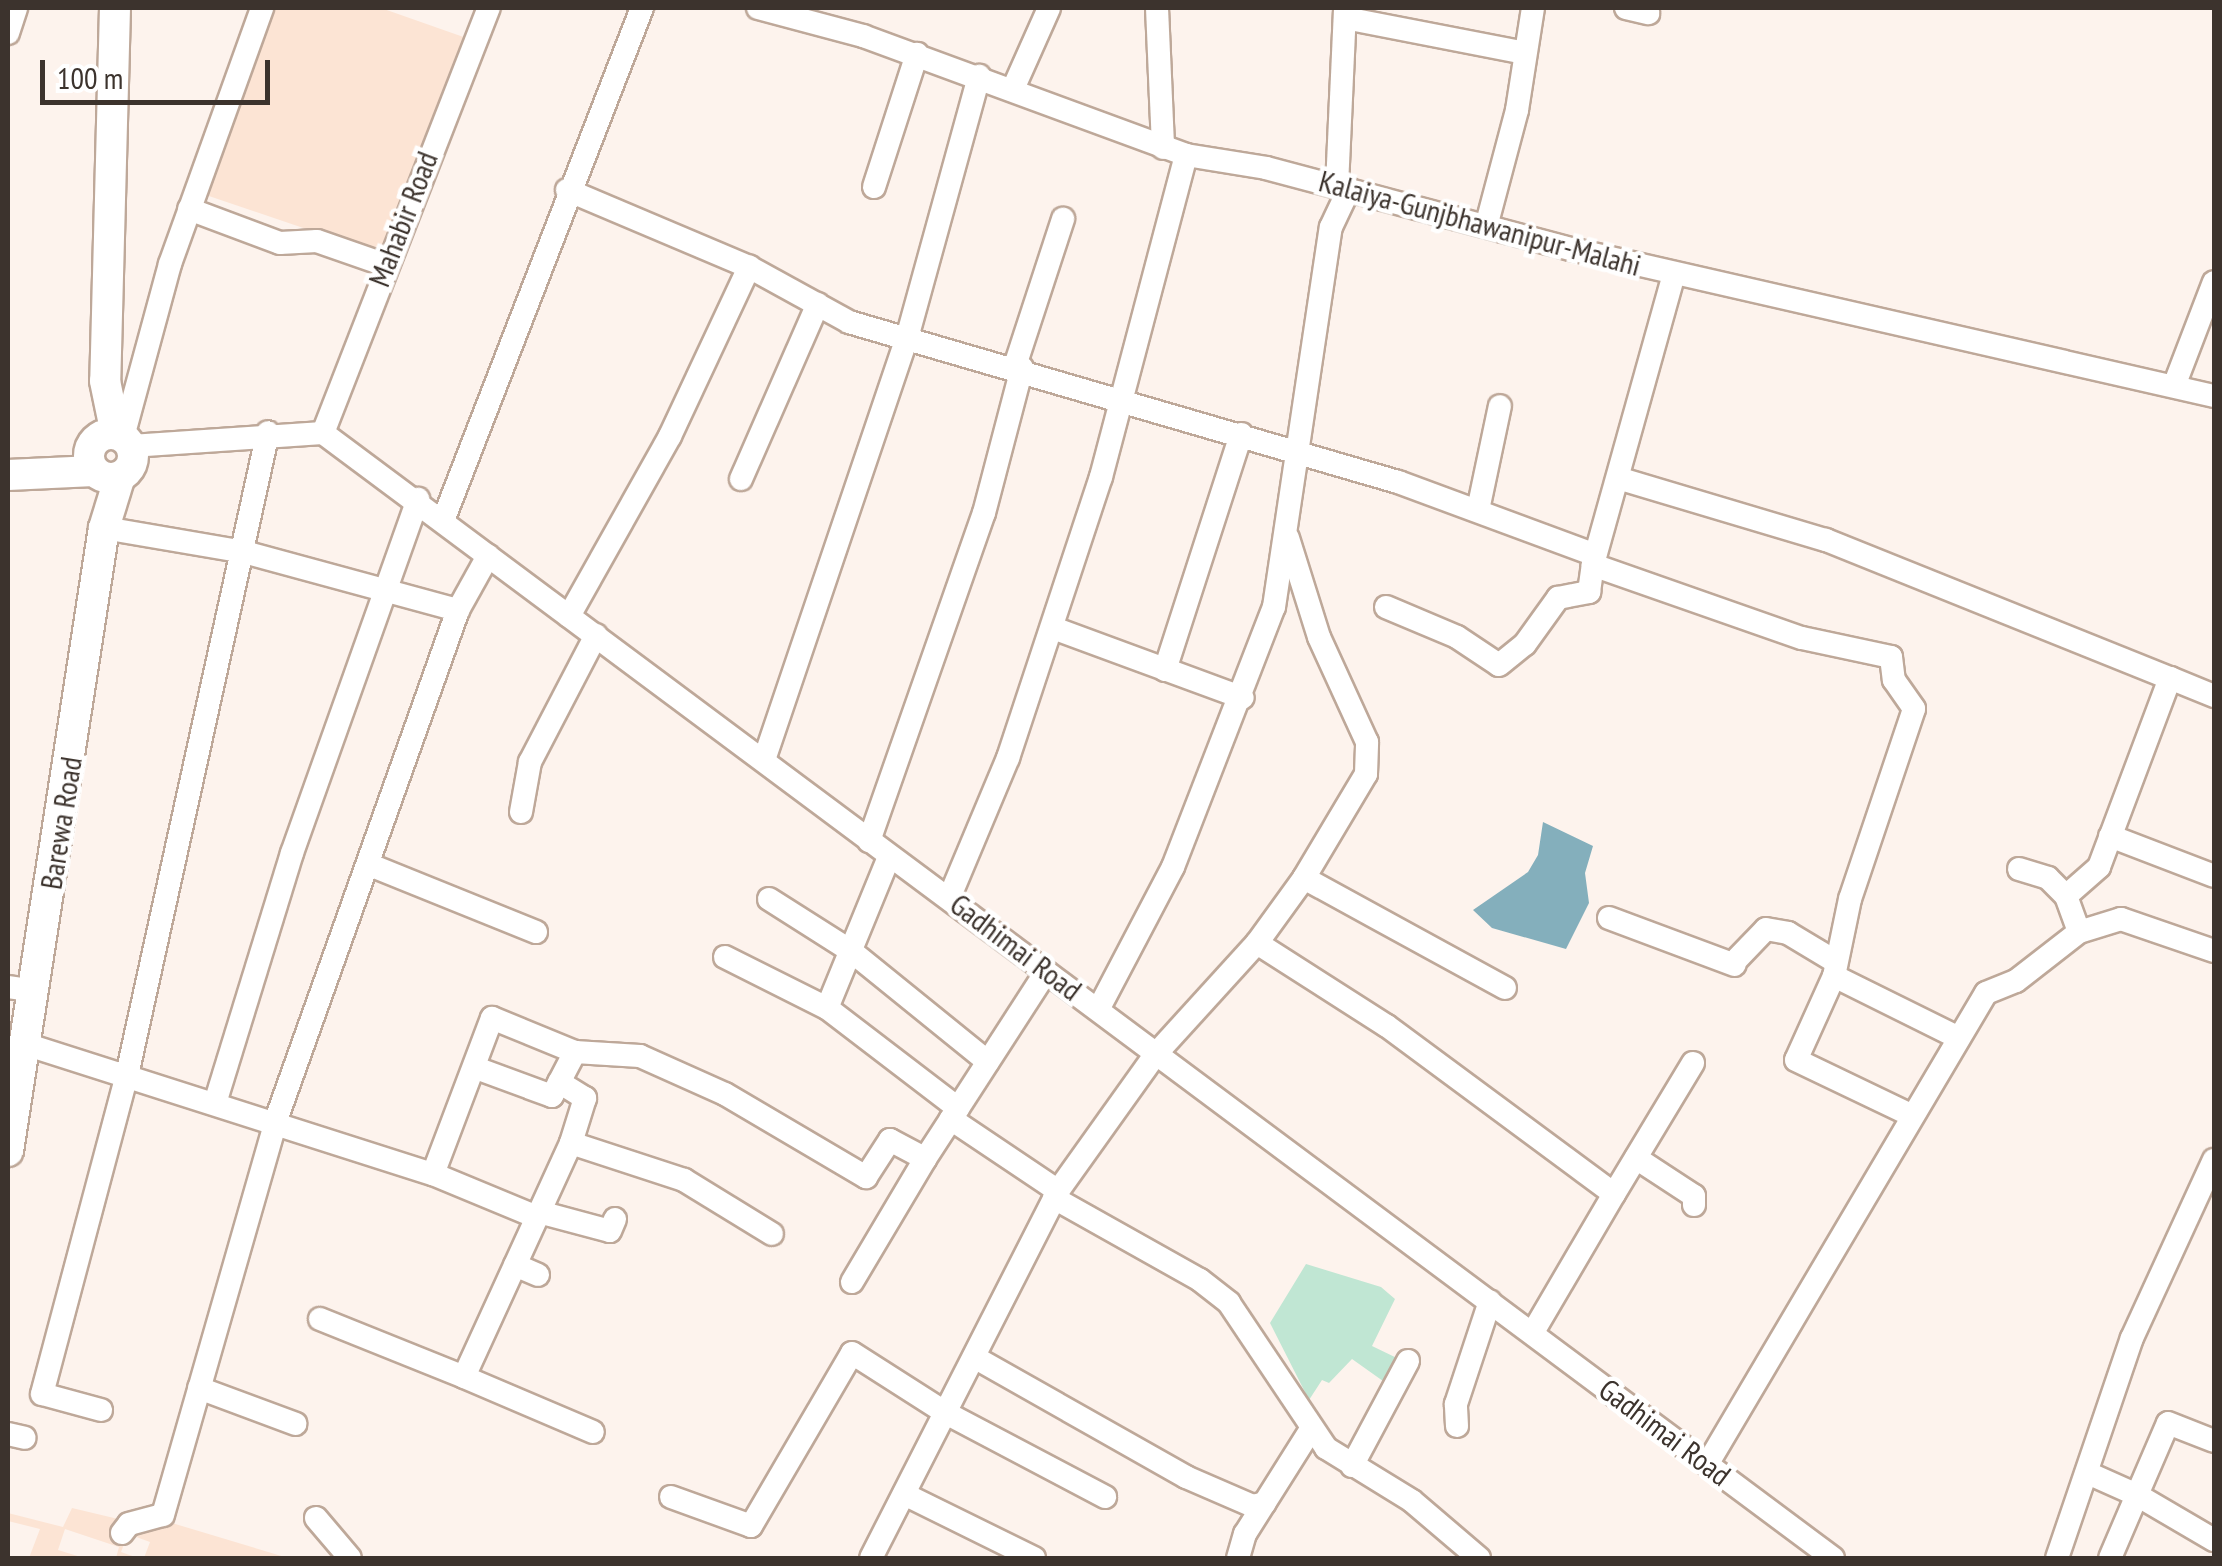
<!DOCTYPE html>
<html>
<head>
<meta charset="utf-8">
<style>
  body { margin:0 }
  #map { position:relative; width:2222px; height:1566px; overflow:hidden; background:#fdf3ed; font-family:"PT Sans Narrow",sans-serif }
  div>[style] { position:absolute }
  .built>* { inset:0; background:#fce4d4 }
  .green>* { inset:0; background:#c0e6d3 }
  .water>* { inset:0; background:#84afbc }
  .roads { filter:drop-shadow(2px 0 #bea899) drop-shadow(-2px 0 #bea899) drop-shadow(0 2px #bea899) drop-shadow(0 -2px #bea899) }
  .minor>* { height:22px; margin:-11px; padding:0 11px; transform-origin:11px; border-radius:11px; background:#fff }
  .major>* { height:30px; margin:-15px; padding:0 15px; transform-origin:15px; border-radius:15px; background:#fff }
  .major>.ring { margin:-15px; padding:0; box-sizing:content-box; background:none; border:30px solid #fff; border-radius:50% }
  span { translate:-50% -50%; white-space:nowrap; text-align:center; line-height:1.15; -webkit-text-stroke:9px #fff; paint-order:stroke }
  .street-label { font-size:30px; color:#3c332d }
  .frame { position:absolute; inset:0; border:10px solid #3c332d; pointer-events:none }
  .scale { position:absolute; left:40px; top:60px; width:230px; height:45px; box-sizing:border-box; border:5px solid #3c332d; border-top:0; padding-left:12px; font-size:30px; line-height:35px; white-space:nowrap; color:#3c332d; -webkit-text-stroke:8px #fff; paint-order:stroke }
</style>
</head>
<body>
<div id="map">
  <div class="built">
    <div style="clip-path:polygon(275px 8px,381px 8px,472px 40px,380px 254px,206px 195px)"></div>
    <div style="clip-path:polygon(72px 1508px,135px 1523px,172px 1523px,288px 1558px,144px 1558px,150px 1542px,128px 1534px,121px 1552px,138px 1558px,116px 1558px,119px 1547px,65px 1529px,58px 1550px,84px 1558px,29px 1558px,40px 1529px,8px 1521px,8px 1513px,63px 1527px)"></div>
  </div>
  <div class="green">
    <div style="clip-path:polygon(1306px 1264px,1381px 1287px,1395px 1299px,1372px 1346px,1401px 1360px,1390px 1386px,1352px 1359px,1329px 1383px,1322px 1380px,1309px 1400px,1270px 1323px)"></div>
  </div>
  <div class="water">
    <div style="clip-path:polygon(1543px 822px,1593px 846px,1585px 873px,1589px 903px,1566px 949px,1492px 928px,1473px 910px,1528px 872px,1538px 855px)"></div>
  </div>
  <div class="roads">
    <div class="minor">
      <div style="left:758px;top:8px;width:109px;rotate:14.9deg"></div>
      <div style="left:863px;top:36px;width:344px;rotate:20.2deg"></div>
      <div style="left:1186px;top:155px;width:81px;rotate:9.2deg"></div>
      <div style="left:1266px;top:168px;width:316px;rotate:14.9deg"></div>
      <div style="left:1571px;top:249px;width:660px;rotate:12.88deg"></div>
      <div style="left:1157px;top:8px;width:140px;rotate:87.5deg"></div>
      <div style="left:1626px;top:8px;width:23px;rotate:13deg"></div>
      <div style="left:1345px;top:18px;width:183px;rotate:11deg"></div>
      <div style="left:8px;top:33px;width:26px;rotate:-72deg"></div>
      <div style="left:1013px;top:89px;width:89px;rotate:-66deg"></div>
      <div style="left:1337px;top:186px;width:178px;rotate:-87.4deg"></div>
      <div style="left:874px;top:187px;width:140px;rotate:-72.1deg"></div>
      <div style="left:567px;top:190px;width:198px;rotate:22.9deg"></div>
      <div style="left:749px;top:267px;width:114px;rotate:28.8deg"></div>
      <div style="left:849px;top:322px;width:572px;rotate:16.25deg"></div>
      <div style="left:1398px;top:482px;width:210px;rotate:20.3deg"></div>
      <div style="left:189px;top:209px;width:97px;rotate:20.5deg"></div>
      <div style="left:280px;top:243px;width:37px;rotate:-3deg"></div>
      <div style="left:317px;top:241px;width:73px;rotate:19.2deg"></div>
      <div style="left:1487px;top:223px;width:117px;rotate:-75.1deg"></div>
      <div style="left:1517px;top:110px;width:103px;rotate:-81.1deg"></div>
      <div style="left:1674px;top:274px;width:302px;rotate:105.6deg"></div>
      <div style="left:1593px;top:565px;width:221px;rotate:19.3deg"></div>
      <div style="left:1802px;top:638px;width:91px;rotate:12.1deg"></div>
      <div style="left:1891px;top:657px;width:23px;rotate:83deg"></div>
      <div style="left:1894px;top:680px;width:35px;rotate:55deg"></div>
      <div style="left:1914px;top:709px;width:200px;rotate:108.6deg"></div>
      <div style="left:1850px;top:899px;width:79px;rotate:101.7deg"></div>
      <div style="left:1834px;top:976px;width:137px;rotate:26.4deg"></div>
      <div style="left:1015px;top:366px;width:155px;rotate:-71.9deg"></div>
      <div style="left:2174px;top:386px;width:111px;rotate:-69deg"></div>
      <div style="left:323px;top:433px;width:456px;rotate:-68.7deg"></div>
      <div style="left:123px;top:437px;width:179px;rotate:-74.8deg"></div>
      <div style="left:170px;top:264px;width:272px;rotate:-70.2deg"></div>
      <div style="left:131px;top:446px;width:192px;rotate:-3.9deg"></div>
      <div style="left:323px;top:433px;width:1883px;rotate:36.69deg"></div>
      <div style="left:741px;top:479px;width:191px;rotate:-66.3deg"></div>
      <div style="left:1621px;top:479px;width:214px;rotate:16.6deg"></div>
      <div style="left:1826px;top:540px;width:371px;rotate:21.9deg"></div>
      <div style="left:1478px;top:510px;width:106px;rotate:-78.1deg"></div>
      <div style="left:444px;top:518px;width:547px;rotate:-68.78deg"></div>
      <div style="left:104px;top:528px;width:142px;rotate:9.7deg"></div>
      <div style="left:244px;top:552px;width:222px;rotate:15.2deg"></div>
      <div style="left:1386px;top:607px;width:77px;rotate:22.9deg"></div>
      <div style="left:1457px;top:637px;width:50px;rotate:33.7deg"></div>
      <div style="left:1499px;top:665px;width:33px;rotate:-39deg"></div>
      <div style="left:1525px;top:644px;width:57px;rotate:-54.3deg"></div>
      <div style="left:1558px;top:598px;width:32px;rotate:-11deg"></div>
      <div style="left:1589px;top:592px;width:27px;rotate:-82deg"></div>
      <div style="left:569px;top:616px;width:206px;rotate:-60.7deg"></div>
      <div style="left:670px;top:436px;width:187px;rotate:-64.9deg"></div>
      <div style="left:1053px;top:628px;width:202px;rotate:20.2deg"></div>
      <div style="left:1165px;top:670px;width:248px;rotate:-72.1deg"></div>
      <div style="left:764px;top:760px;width:446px;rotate:-71.3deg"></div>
      <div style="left:907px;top:338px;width:272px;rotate:-74.6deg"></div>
      <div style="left:521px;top:812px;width:51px;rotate:-79.8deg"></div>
      <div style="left:530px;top:762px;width:143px;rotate:-62.5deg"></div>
      <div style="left:2110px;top:836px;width:111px;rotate:21deg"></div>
      <div style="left:869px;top:841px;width:348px;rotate:-70.7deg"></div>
      <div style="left:984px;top:513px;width:150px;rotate:-75.3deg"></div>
      <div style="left:889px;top:857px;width:163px;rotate:112.3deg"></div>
      <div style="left:827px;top:1008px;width:165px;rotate:37.4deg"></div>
      <div style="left:370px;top:865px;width:179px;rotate:22deg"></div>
      <div style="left:2019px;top:869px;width:30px;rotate:17deg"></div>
      <div style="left:2048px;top:878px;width:25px;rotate:45deg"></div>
      <div style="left:2066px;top:896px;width:38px;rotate:70deg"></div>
      <div style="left:1304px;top:878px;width:229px;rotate:28.7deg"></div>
      <div style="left:950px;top:896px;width:150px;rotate:-67.2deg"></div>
      <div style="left:1008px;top:758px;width:296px;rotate:-71.7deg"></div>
      <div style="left:1101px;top:477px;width:333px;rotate:-75.2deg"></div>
      <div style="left:2066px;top:896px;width:44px;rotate:-41.3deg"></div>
      <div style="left:2099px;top:867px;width:202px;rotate:-69.4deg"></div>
      <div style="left:2170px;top:678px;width:48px;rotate:22.2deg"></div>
      <div style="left:769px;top:899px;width:97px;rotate:32.4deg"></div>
      <div style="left:851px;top:951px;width:176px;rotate:39deg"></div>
      <div style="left:1609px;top:918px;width:134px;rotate:20.5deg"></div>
      <div style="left:1257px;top:943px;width:154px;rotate:32.6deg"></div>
      <div style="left:1387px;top:1026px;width:282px;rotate:36.5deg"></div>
      <div style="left:1614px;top:1194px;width:160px;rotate:120.4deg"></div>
      <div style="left:725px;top:957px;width:114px;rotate:26.6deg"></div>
      <div style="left:1738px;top:958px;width:40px;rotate:-46deg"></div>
      <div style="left:1766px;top:929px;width:22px;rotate:10deg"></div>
      <div style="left:1788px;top:933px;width:56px;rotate:31.1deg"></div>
      <div style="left:1834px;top:976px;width:92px;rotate:114.3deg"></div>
      <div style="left:1796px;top:1060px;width:127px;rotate:25.6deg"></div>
      <div style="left:8px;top:987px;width:27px;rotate:8deg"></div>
      <div style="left:1099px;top:1008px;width:159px;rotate:-62.3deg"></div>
      <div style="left:1173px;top:867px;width:279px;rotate:-68.8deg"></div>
      <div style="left:1274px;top:607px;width:384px;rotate:-81.5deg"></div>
      <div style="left:1331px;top:227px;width:42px;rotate:-64.7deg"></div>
      <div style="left:28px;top:1045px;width:425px;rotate:17.7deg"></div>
      <div style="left:433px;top:1174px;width:167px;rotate:-69.3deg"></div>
      <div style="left:492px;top:1018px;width:90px;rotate:22.3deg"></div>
      <div style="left:476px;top:1068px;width:81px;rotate:20.2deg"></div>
      <div style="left:552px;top:1096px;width:50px;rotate:-62.4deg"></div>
      <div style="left:575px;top:1052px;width:65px;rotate:3.5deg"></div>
      <div style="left:640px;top:1056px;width:93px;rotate:24.1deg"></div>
      <div style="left:725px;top:1094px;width:164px;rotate:30.5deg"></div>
      <div style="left:866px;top:1177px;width:44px;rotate:-57deg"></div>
      <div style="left:890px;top:1140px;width:40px;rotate:28deg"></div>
      <div style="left:925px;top:1159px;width:48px;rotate:-57deg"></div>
      <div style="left:951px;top:1119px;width:129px;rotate:33.9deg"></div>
      <div style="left:559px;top:1082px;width:31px;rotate:32deg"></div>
      <div style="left:585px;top:1098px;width:47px;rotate:107.3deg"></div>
      <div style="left:571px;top:1143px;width:119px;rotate:18.1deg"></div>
      <div style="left:684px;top:1180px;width:103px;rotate:31.5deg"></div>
      <div style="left:216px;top:1100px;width:258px;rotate:-72.9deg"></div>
      <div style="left:292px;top:853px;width:376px;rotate:-70.4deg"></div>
      <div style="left:951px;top:1119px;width:175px;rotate:-57.1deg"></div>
      <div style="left:571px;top:1143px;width:257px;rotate:114.6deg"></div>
      <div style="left:464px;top:1377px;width:140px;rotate:23.1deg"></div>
      <div style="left:1636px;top:1158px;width:69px;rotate:33.2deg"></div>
      <div style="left:1694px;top:1196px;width:9px;rotate:90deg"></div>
      <div style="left:433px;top:1174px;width:113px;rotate:22.5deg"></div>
      <div style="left:1614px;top:1194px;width:153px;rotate:-58.9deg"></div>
      <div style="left:1054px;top:1198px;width:167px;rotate:29.3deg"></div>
      <div style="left:1200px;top:1280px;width:37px;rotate:38deg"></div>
      <div style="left:1229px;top:1303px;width:174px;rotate:56.2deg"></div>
      <div style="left:1326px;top:1448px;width:101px;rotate:31.6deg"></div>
      <div style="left:1412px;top:1501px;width:88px;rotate:40.4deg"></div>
      <div style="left:539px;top:1212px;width:73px;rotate:15deg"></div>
      <div style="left:610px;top:1231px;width:13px;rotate:-67deg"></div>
      <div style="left:515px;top:1265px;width:25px;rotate:23deg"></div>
      <div style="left:852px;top:1282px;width:143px;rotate:-59.3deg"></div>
      <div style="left:320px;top:1319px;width:155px;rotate:21.9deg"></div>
      <div style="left:974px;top:1357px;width:244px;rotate:29.5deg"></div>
      <div style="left:1186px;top:1477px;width:73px;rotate:23.4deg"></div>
      <div style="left:1253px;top:1506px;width:12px;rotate:-14deg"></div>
      <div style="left:199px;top:1388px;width:103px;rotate:20.4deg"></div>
      <div style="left:101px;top:1410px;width:61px;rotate:-164.8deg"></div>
      <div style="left:42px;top:1394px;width:330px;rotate:-75.1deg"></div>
      <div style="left:127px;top:1075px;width:658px;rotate:-77.63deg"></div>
      <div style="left:1457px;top:1426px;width:22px;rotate:-93deg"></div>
      <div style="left:1456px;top:1404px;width:108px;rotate:-71.7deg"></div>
      <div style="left:8px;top:1434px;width:17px;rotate:13deg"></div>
      <div style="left:1708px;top:1463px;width:546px;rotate:-59.4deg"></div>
      <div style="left:1986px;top:993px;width:32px;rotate:-22deg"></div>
      <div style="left:2016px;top:981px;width:80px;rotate:-37.9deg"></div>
      <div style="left:2079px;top:932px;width:44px;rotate:-17.2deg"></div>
      <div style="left:2121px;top:919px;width:98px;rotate:19deg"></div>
      <div style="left:1352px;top:1466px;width:119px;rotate:-61.9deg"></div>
      <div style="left:2090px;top:1474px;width:51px;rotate:24.1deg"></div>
      <div style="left:2137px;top:1495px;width:78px;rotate:-66.7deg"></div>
      <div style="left:2168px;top:1423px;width:49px;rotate:21.4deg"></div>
      <div style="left:904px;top:1494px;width:145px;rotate:26.2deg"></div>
      <div style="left:671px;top:1497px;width:85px;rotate:19.9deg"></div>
      <div style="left:751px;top:1526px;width:200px;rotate:-59.7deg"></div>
      <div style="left:852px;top:1353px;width:112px;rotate:32.6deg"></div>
      <div style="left:946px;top:1413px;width:180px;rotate:27.8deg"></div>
      <div style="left:316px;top:1518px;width:52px;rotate:49.6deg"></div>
      <div style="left:122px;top:1533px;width:11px;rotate:-52deg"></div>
      <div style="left:129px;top:1524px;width:35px;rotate:-15deg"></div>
      <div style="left:163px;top:1515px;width:411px;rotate:-74deg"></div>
      <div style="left:276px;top:1120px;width:542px;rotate:-70.36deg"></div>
      <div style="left:458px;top:610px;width:62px;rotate:-60.9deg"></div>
      <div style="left:871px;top:1558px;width:412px;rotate:-63deg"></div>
      <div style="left:1058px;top:1191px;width:167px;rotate:-54.5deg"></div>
      <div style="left:1155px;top:1055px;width:151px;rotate:-47.7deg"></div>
      <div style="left:1257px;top:943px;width:80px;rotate:-54.1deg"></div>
      <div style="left:1304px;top:878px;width:121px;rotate:-59.2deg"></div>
      <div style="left:1366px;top:774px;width:32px;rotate:-88deg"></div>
      <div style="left:1367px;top:742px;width:115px;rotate:-114.6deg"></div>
      <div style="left:1319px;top:637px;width:104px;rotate:-107.4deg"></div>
      <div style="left:1238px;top:1558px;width:25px;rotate:-74deg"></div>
      <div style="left:1245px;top:1534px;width:124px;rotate:-57.8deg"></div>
      <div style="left:2057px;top:1558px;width:232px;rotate:-71.2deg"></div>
      <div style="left:2132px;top:1338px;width:196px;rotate:-65.3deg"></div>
      <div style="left:2110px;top:1558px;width:69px;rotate:-66.8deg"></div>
      <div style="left:2137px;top:1495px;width:89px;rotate:30.3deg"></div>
    </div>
    <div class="major">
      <div style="left:115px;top:8px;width:373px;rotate:91.5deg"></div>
      <div style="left:105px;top:381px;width:54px;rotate:78.3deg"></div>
      <div class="ring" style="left:89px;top:434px;width:14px;height:14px"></div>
      <div style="left:8px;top:475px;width:86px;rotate:-2.7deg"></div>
      <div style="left:8px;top:1151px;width:630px;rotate:-81.24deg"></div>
      <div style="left:104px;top:528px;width:54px;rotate:-72.9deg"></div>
    </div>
  </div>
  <div class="street-label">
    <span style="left:403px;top:219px;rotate:-69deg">Mahabir Road</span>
    <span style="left:1480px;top:223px;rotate:15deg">Kalaiya-Gunjbhawanipur-Malahi</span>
    <span style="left:61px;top:823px;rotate:-81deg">Barewa Road</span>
    <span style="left:1016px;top:947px;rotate:37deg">Gadhimai Road</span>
    <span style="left:1665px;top:1432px;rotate:37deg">Gadhimai Road</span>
  </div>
  <div class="frame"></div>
  <div class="scale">100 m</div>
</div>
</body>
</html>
